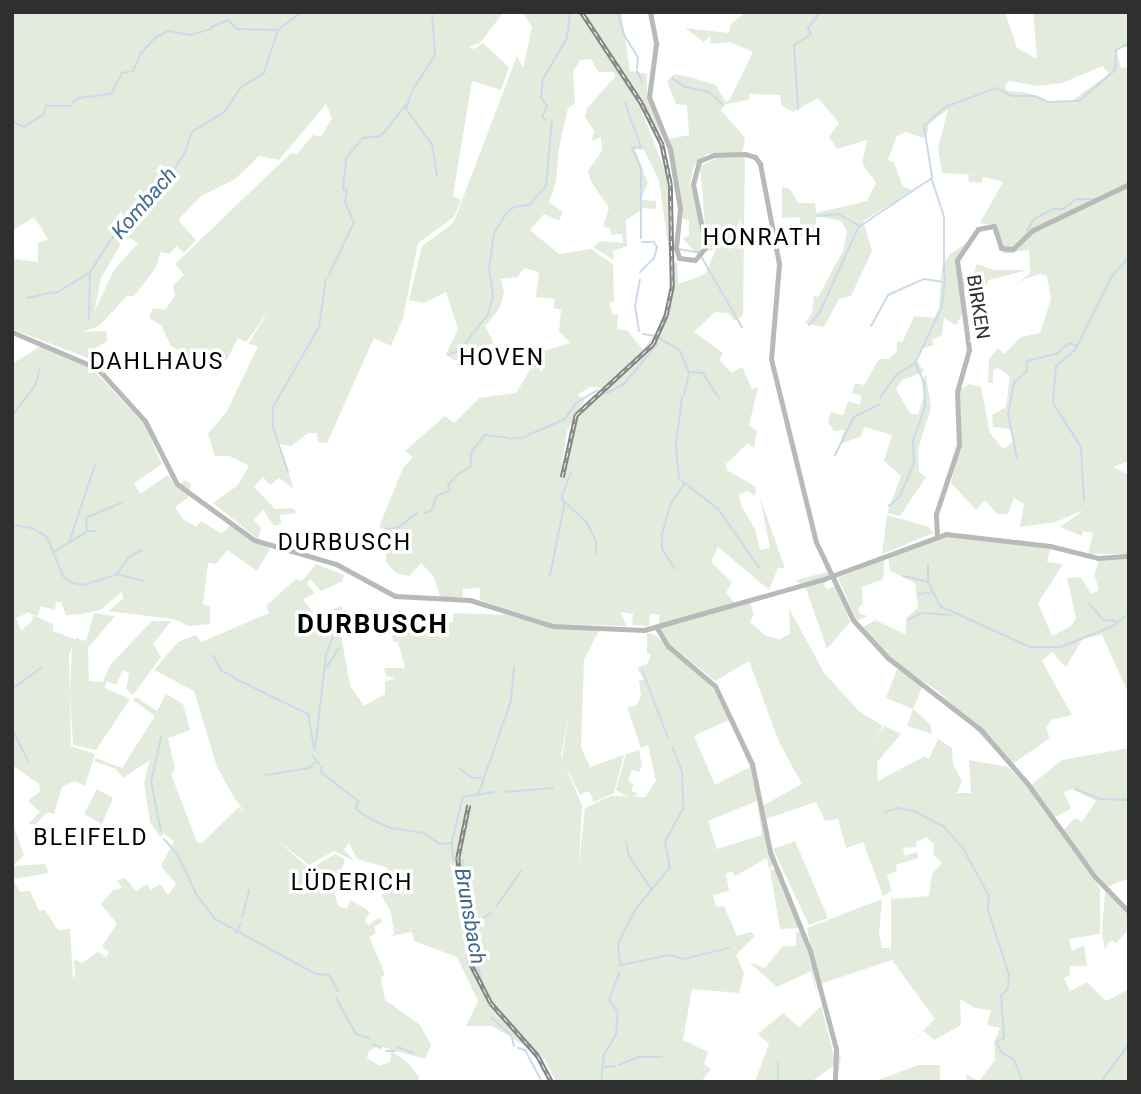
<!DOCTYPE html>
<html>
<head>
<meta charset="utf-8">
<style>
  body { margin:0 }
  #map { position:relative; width:1141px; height:1094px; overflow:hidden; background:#fff; font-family:Roboto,sans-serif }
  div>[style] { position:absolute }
  .green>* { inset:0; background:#e3ebdd }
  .stream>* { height:2px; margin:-1px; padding:0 1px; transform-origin:1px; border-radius:1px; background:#cadaea }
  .secondary>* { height:5px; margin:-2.5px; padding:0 2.5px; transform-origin:2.5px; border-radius:2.5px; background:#b9b9b9 }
  .rail>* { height:4.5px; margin-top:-2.25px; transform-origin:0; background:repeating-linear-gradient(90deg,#fff 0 5px,#848484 0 10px); box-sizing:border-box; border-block:2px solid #848484 }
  span { translate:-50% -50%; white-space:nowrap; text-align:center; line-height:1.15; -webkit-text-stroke:7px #fff; paint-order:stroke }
  .street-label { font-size:19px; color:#2f2f2f }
  .water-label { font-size:21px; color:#40678d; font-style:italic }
  .quarter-label { font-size:23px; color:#000; letter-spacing:2px }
  .district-label { font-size:26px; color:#000; font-weight:700; letter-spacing:2px }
  .frame { position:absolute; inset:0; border:14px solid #2f2f2f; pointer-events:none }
</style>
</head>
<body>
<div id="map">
  <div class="green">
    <div style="clip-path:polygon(evenodd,12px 12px,621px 12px,630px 71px,647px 74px,647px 97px,667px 146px,645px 107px,642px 112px,667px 176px,670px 260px,659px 180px,644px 150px,635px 149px,648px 183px,641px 200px,656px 201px,656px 209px,644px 208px,626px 220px,627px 246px,613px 251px,614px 260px,593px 247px,600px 241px,623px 243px,622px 234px,611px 235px,610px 228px,603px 227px,609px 208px,590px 180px,588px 171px,602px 151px,601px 137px,586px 144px,592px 141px,594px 131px,585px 117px,587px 108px,615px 77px,614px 72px,598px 72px,591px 59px,580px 60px,573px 72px,575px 104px,568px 108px,559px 148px,556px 182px,549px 202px,563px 212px,559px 221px,544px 214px,530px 230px,559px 254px,591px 249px,613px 264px,614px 301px,609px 303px,613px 315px,618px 314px,617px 329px,628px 331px,643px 350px,667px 317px,673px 265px,677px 261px,678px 284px,695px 278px,706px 273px,716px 249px,707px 251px,700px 166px,717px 158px,745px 157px,743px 315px,735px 321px,728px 313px,715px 312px,694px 332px,723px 353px,719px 360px,732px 373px,742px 367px,752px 389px,758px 387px,749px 425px,757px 431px,754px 448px,748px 443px,726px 464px,727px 470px,756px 487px,755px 496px,747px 491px,739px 495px,741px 505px,755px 529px,760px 550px,770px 548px,760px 498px,785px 568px,778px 568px,769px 590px,718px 547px,711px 562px,732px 582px,726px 593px,738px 606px,750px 603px,754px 614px,750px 622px,766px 636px,780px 639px,790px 634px,789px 608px,824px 673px,859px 711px,883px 726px,867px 749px,884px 726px,901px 734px,877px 762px,878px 781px,925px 756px,929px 759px,938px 739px,952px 748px,953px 764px,962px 781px,957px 793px,971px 793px,969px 760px,1008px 767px,1024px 783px,1100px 888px,1100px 934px,1069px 939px,1072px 951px,1084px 945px,1087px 966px,1070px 966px,1070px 975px,1064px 978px,1070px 991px,1087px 982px,1106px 1001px,1129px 989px,1129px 1082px,967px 1082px,966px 1074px,979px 1081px,995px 1060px,994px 1042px,1000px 1028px,987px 1025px,991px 1010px,975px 1008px,960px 999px,961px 1025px,934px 1040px,924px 1031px,904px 1050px,935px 1019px,892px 960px,820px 984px,841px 1058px,837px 1082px,837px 1048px,821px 994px,807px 928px,882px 899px,879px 934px,882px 948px,890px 948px,891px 955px,891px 895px,892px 899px,929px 896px,932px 874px,942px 863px,933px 854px,934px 845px,927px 837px,916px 842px,917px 847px,903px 848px,905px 856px,917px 852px,918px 858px,896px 865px,897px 871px,887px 875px,892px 891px,883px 896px,863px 842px,846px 848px,838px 819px,825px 821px,816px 802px,766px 819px,764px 805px,802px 784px,779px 742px,749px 661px,715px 681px,669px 643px,659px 628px,659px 615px,650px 614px,649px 626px,632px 625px,633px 614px,620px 612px,627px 626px,553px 624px,480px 600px,480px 588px,463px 589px,463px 597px,440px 597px,434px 577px,421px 563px,409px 576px,396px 573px,386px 562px,386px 530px,379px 527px,403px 468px,413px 457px,405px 451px,445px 416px,454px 423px,479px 398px,516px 393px,541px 352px,570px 343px,559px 331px,561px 310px,553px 308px,555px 299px,536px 297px,539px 272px,524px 268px,518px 277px,501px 279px,504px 293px,499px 309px,485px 326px,494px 343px,471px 350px,455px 361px,446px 354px,458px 329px,446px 292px,424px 303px,409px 300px,422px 246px,452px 224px,456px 216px,517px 56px,523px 68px,532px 27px,524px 14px,502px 14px,480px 43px,468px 47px,474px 49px,483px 43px,509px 67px,501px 90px,472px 81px,453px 196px,461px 200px,454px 217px,418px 243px,403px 318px,391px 346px,374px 338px,327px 443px,318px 442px,317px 433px,308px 433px,291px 446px,279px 444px,294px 489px,279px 478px,270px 485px,263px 477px,254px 487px,275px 509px,293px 508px,297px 513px,280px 515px,281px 524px,274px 526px,263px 510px,254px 520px,261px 528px,258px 539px,213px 503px,237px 486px,249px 466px,229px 456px,215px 456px,208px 434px,227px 411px,258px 346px,248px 344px,270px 309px,246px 342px,238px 338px,226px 361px,187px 356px,171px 346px,161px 325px,149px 318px,153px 308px,165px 310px,175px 295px,173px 286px,184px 275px,175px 264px,291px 153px,297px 154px,313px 135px,321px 137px,332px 118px,326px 104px,279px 160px,259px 156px,235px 179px,201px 196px,178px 220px,196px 240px,184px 253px,177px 246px,169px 254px,161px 252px,155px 269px,134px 296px,127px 296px,99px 326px,83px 332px,106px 331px,107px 341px,89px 352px,88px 358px,12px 329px,12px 243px,15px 259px,38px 262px,38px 243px,48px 239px,34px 217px,12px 231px,12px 12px,130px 238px,138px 243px,114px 270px,94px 312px,101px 278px,122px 242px,130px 238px,12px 12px,590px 387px,604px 388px,576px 420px,560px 477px,567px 431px,585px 399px,577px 395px,590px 387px)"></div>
    <div style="clip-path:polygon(evenodd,746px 12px,1005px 12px,1017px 48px,1037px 59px,1033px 12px,1129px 12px,1129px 47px,1116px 48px,1121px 68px,1129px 67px,1129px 182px,1099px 201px,1129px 185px,1129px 461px,1113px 467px,1129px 475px,1129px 554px,1088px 554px,1093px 533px,1083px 531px,1082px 536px,1060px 527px,1084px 510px,1056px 522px,1020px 527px,1024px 504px,1014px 498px,1008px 514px,997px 514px,985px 500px,976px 510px,951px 483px,960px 443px,958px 391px,970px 384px,981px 387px,990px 433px,1003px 449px,1014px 441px,1010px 429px,993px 427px,992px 415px,1006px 407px,1010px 376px,998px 368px,993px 370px,993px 383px,988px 383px,989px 359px,998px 348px,1004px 354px,1021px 337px,1040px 333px,1051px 299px,1047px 276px,1040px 274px,1024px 279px,1002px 297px,1030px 273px,1029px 250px,1003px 253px,1007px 249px,1001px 245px,997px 226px,980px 223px,1003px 182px,983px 177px,981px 183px,969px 182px,968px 175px,978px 175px,942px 173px,938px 148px,948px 109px,929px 124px,926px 139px,906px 132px,897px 136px,888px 160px,894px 162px,903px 187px,914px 190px,863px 221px,872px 251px,851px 296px,839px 299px,824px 327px,805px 323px,812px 313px,814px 295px,818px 297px,843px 251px,847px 231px,841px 221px,816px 216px,816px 235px,801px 236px,800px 217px,782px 218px,782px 187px,790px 189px,798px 203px,815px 203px,816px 213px,867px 201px,876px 183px,862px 163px,867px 140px,837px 149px,829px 137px,839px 123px,818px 98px,793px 112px,782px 106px,780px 95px,749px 94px,749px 100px,726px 104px,721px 110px,745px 138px,742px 153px,707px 154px,694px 166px,690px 183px,704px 240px,699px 256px,683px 239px,689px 235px,689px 220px,683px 219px,669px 139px,689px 135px,687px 105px,676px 104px,667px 81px,674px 74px,690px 77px,716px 85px,726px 102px,730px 99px,753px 52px,730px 42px,711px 44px,710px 36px,704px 42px,685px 28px,729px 33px,731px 24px,746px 12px,1103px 66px,1109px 74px,1073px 100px,1047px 102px,1029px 93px,1007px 91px,1005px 86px,1009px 81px,1037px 86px,1062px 83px,1103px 66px)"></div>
    <div style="clip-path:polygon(967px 243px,956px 260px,964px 275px,972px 278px,977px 264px,994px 270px,1028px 270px,989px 280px,984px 291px,967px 286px,961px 293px,964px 311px,956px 325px,944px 318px,942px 335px,932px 340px,934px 345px,921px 349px,916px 359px,924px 372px,902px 380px,896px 389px,910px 413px,918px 415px,924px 395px,921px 380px,926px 375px,931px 408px,918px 449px,919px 472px,926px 477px,900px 516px,887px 513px,901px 476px,884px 461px,892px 435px,865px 427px,860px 437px,840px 444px,844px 430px,834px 431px,828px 422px,831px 412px,843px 415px,848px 401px,860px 405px,861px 396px,852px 393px,855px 383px,864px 385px,879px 359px,889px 359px,897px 351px,897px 341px,902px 343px,914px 316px,934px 318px,939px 308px,942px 266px,950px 254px)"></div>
    <div style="clip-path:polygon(44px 344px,85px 361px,145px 425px,162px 464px,134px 483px,140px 494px,168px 475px,177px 488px,184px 480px,191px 484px,188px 498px,175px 507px,183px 519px,196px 527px,201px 521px,222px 534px,232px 523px,270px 549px,257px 571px,227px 550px,216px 564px,208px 563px,203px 604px,210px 606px,210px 624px,189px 626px,173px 619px,108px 611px,123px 599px,122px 592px,100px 610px,82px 614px,66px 615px,61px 602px,56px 602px,55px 610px,41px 606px,37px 616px,22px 610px,28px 613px,16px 618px,21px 630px,32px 622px,33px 615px,53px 624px,53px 631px,74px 639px,69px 656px,71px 746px,95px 754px,85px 786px,74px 781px,62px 787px,54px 814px,47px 812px,33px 827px,29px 823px,40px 812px,28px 801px,40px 791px,39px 784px,12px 765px,12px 364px)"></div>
    <div style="clip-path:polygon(887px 515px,929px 527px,933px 533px,882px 554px)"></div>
    <div style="clip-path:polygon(948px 535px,1050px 549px,1047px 562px,1063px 564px,1038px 603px,1052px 636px,1071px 626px,1076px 618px,1067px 578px,1081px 577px,1091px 594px,1099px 590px,1094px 574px,1099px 561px,1129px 557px,1129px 695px,1102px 635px,1083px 638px,1066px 667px,1052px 652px,1042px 661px,1072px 715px,1051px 720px,1046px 728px,1050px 738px,1011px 765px,938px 691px,893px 661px,860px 629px,875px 620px,905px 634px,907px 617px,918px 608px,915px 583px,890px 571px,888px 556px)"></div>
    <div style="clip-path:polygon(885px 558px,883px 579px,862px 587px,863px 603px,858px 608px,860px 614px,868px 616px,857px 621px,838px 578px)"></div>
    <div style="clip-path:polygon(822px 559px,831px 573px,824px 585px,827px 589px,837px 586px,850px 622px,827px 649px,806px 589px,796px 580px,827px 572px)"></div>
    <div style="clip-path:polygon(evenodd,316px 564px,344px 575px,343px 581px,321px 591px,310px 579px,307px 584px,315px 593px,303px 599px,315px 616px,341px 606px,348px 626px,341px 635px,350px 685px,364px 706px,385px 694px,385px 682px,395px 678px,386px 676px,384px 668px,405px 668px,398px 642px,393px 642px,391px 623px,395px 618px,453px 622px,453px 613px,508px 615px,552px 627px,600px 629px,584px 660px,581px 747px,590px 767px,624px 755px,614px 793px,594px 802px,589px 791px,580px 795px,562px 759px,569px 714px,561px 756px,582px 805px,579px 864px,585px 808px,611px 796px,645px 797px,656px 781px,648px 745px,641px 748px,627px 707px,636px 706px,641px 696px,639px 680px,644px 680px,637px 668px,647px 664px,651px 655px,647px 653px,647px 632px,655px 635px,711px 684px,752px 767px,773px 864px,769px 869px,767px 858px,735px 876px,732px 871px,726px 874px,729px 891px,713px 895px,716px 907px,724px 906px,737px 936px,751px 932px,755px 936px,736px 955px,744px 973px,739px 993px,692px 989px,683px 1040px,708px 1052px,704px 1064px,711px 1069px,701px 1082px,556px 1082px,544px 1058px,517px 1041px,492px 1026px,466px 1026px,478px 1001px,457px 957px,414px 941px,412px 932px,387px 937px,394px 934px,391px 912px,381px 895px,386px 893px,381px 881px,388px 868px,357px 859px,349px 843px,344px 850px,355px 861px,334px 851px,309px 865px,248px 817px,233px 796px,217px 767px,194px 691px,154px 670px,178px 642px,196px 635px,201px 642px,269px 613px,266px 606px,296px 579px,302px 581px,316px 564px,729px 720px,750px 767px,715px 785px,694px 736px,729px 720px,316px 564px,757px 801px,762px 835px,717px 849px,708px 821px,757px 801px)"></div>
    <div style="clip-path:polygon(94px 613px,115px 616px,88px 648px,89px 681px,103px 682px,110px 665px,152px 621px,171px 621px,153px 644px,161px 657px,133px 695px,126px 689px,129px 673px,123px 670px,116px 685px,107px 681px,105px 688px,130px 699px,96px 750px,73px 745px,70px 695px,72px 644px,76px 638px,86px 641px)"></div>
    <div style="clip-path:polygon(897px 669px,923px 685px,913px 709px,930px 724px,932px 734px,907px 726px,913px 709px,886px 698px)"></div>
    <div style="clip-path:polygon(166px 694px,183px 704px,190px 730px,168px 738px,175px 768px,171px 774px,197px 842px,202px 843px,239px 807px,310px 869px,335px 854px,345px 859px,341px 873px,349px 886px,334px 892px,338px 906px,347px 909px,351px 900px,370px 912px,365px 920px,368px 925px,380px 917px,382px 922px,374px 927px,376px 933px,369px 937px,385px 974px,381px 978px,385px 1000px,420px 1025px,431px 1045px,425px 1059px,378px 1046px,369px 1051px,367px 1058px,380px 1066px,390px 1062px,391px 1051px,406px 1061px,419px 1077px,418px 1082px,12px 1082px,12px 821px,24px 855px,13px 866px,45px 864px,49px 873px,13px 879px,20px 892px,30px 891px,39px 911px,45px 910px,58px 930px,70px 929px,73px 977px,75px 977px,74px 959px,82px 963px,98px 952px,106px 957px,109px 952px,102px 946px,117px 924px,101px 904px,113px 890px,122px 888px,117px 880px,125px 878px,136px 891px,147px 884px,151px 890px,160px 884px,168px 895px,176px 884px,161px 866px,174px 841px,164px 834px,160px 837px,150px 822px,144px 782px,150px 760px,123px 778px,116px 769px,94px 761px,96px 758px,122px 768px,155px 716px,133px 700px,136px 697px,157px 711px)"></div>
    <div style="clip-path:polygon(1129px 748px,1129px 878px,1107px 887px,1063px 831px,1075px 818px,1082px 822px,1096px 801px,1072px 789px,1064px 792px,1071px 809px,1053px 818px,1031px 785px,1062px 760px)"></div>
    <div style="clip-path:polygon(639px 750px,642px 766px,639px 772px,632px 770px,628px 781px,634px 784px,631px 791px,639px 794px,630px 798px,616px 790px,626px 754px)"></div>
    <div style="clip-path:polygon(97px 789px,113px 798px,102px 824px,84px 814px)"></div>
    <div style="clip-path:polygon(795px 841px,828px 918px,809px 925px,773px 849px)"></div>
    <div style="clip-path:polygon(775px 869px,799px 928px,780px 929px,770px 870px)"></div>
    <div style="clip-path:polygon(1105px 891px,1129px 913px,1129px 929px,1116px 943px,1110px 940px,1105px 949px,1102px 934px)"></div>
    <div style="clip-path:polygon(801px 931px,813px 970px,818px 999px,811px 971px,777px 987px,749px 962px,765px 968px,783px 946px,796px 946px,796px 932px)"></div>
    <div style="clip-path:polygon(821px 1006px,836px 1064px,811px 1082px,755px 1082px,769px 1044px,758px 1034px,783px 1013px,799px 1027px)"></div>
    <div style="clip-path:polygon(918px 1065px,940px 1065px,940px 1082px,873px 1082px)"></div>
  </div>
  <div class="stream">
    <div style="left:618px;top:12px;width:24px;rotate:75deg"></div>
    <div style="left:624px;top:35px;width:26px;rotate:58deg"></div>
    <div style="left:638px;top:57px;width:11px;rotate:95deg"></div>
    <div style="left:211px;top:27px;width:18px;rotate:-22deg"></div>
    <div style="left:228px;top:20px;width:13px;rotate:45deg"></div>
    <div style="left:237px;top:29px;width:41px;rotate:1.4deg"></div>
    <div style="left:637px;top:71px;width:11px;rotate:63deg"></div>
    <div style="left:672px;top:78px;width:16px;rotate:35deg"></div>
    <div style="left:685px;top:87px;width:25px;rotate:12deg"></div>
    <div style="left:709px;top:92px;width:18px;rotate:43deg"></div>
    <div style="left:412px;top:91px;width:43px;rotate:-57.4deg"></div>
    <div style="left:435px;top:55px;width:43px;rotate:-94deg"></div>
    <div style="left:411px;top:93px;width:17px;rotate:107deg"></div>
    <div style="left:406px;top:109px;width:44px;rotate:53.4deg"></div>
    <div style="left:432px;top:144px;width:33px;rotate:81deg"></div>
    <div style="left:625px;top:103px;width:47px;rotate:70deg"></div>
    <div style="left:641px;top:147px;width:9px;rotate:174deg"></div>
    <div style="left:632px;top:148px;width:22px;rotate:66deg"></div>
    <div style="left:641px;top:168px;width:70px;rotate:90deg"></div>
    <div style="left:798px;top:109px;width:64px;rotate:-93.6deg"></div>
    <div style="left:794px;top:45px;width:20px;rotate:-33deg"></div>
    <div style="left:811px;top:34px;width:7px;rotate:-117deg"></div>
    <div style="left:808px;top:28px;width:20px;rotate:-53deg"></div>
    <div style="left:546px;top:120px;width:5px;rotate:-143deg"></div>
    <div style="left:542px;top:117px;width:12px;rotate:-66deg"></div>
    <div style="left:547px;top:106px;width:11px;rotate:-124deg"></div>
    <div style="left:541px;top:97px;width:18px;rotate:-84deg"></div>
    <div style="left:543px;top:79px;width:48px;rotate:-59.7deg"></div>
    <div style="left:567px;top:38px;width:26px;rotate:-83deg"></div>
    <div style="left:12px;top:121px;width:13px;rotate:27deg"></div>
    <div style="left:24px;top:127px;width:24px;rotate:-33deg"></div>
    <div style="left:44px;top:114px;width:8px;rotate:-76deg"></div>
    <div style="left:46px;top:106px;width:24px"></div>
    <div style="left:70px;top:106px;width:11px;rotate:-45deg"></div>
    <div style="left:78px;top:98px;width:33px;rotate:-7deg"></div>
    <div style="left:111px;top:94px;width:24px;rotate:-62deg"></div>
    <div style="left:122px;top:73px;width:11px;rotate:-10deg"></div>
    <div style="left:133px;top:71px;width:20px;rotate:-66deg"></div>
    <div style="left:141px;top:53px;width:21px;rotate:-47deg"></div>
    <div style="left:155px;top:38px;width:15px;rotate:-28deg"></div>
    <div style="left:168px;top:31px;width:23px;rotate:10deg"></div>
    <div style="left:191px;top:35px;width:21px;rotate:-17deg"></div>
    <div style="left:932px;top:176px;width:51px;rotate:-99.1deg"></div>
    <div style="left:924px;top:126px;width:28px;rotate:-42deg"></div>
    <div style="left:945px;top:107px;width:54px;rotate:-20.4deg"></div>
    <div style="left:996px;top:88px;width:18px;rotate:27deg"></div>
    <div style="left:1012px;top:96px;width:23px"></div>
    <div style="left:1035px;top:96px;width:14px;rotate:25deg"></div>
    <div style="left:1048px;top:102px;width:31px;rotate:-2deg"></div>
    <div style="left:1079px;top:101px;width:48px;rotate:-40.7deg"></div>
    <div style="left:1115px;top:70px;width:20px;rotate:-87deg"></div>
    <div style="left:1116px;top:50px;width:15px;rotate:-28deg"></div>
    <div style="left:932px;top:180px;width:40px;rotate:72deg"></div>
    <div style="left:944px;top:218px;width:56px;rotate:90deg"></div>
    <div style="left:1127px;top:188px;width:2px"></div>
    <div style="left:1118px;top:193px;width:7px;rotate:-34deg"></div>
    <div style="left:817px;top:216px;width:21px;rotate:-5deg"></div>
    <div style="left:838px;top:214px;width:25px;rotate:29deg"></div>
    <div style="left:860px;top:226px;width:87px;rotate:-33.7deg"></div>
    <div style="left:1027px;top:231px;width:14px;rotate:-60deg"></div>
    <div style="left:1034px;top:219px;width:21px;rotate:-28deg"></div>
    <div style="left:1053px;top:209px;width:10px"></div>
    <div style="left:1063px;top:209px;width:17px;rotate:-36deg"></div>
    <div style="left:1077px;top:199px;width:16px"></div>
    <div style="left:642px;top:242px;width:9px"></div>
    <div style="left:678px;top:249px;width:22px;rotate:10deg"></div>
    <div style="left:1004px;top:252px;width:9px"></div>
    <div style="left:702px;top:258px;width:80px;rotate:59.9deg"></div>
    <div style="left:640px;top:272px;width:20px;rotate:-45deg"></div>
    <div style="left:654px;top:258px;width:11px;rotate:-75deg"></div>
    <div style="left:657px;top:247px;width:7px;rotate:-124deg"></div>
    <div style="left:329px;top:275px;width:59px;rotate:-64.7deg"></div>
    <div style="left:354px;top:222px;width:21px;rotate:-115deg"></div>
    <div style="left:345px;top:203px;width:12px;rotate:-81deg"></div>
    <div style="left:347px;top:191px;width:4px;rotate:-153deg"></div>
    <div style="left:343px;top:189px;width:31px;rotate:-84deg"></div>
    <div style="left:346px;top:158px;width:26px;rotate:-50deg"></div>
    <div style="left:363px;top:138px;width:18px;rotate:-6deg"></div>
    <div style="left:381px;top:136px;width:40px;rotate:-51deg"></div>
    <div style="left:44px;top:294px;width:14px;rotate:-8deg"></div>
    <div style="left:58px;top:292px;width:38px;rotate:-32deg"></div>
    <div style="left:90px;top:272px;width:69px;rotate:-56.8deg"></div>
    <div style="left:128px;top:214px;width:31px;rotate:-33deg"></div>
    <div style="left:154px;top:197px;width:18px;rotate:-52deg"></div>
    <div style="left:165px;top:183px;width:34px;rotate:-56deg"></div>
    <div style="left:184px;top:155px;width:24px;rotate:-71deg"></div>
    <div style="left:192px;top:132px;width:39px;rotate:-32deg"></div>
    <div style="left:225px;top:111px;width:29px;rotate:-56deg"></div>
    <div style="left:241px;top:87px;width:27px;rotate:-31deg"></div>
    <div style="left:264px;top:73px;width:45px;rotate:-72deg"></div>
    <div style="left:278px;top:30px;width:29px;rotate:-38deg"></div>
    <div style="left:27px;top:298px;width:14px;rotate:-12deg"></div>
    <div style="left:942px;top:306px;width:29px;rotate:-84deg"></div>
    <div style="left:89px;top:319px;width:47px;rotate:-88.8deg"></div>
    <div style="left:809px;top:325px;width:17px;rotate:-50deg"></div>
    <div style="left:820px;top:312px;width:94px;rotate:-65.6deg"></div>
    <div style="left:871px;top:326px;width:35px;rotate:-61deg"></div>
    <div style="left:888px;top:295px;width:39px;rotate:-24deg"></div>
    <div style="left:924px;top:279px;width:18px;rotate:9deg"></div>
    <div style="left:639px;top:331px;width:24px;rotate:-99deg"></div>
    <div style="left:635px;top:307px;width:28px;rotate:-80deg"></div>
    <div style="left:643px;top:334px;width:12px;rotate:9deg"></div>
    <div style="left:660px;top:339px;width:21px;rotate:28deg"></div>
    <div style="left:679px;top:349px;width:25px;rotate:67deg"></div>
    <div style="left:689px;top:372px;width:14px;rotate:4deg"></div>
    <div style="left:703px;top:373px;width:26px;rotate:58deg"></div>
    <div style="left:1077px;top:348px;width:28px;rotate:139deg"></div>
    <div style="left:1056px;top:366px;width:37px;rotate:95deg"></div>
    <div style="left:1053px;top:403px;width:52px;rotate:57.5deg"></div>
    <div style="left:1081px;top:447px;width:54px;rotate:86.8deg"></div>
    <div style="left:448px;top:355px;width:12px;rotate:-20deg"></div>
    <div style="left:459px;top:351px;width:47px;rotate:-51.9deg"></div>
    <div style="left:488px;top:314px;width:19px;rotate:-74deg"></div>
    <div style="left:493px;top:296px;width:27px;rotate:-98deg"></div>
    <div style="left:489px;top:269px;width:36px;rotate:-82deg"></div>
    <div style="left:494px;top:233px;width:22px;rotate:-58deg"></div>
    <div style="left:506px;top:214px;width:11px;rotate:-41deg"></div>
    <div style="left:514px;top:207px;width:15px;rotate:-8deg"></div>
    <div style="left:529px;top:205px;width:25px;rotate:-48deg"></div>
    <div style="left:546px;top:186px;width:66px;rotate:-84.8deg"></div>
    <div style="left:600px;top:391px;width:7px;rotate:16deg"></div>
    <div style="left:607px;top:393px;width:19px;rotate:-28deg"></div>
    <div style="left:624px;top:384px;width:53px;rotate:-50.3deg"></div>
    <div style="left:684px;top:395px;width:23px;rotate:-77deg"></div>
    <div style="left:719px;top:397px;width:2px;rotate:63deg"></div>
    <div style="left:880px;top:398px;width:28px;rotate:-55deg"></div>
    <div style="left:896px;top:375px;width:22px;rotate:-32deg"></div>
    <div style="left:12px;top:416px;width:38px;rotate:-53deg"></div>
    <div style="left:35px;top:386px;width:18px;rotate:-74deg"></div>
    <div style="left:528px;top:435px;width:39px;rotate:-23deg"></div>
    <div style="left:564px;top:420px;width:22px;rotate:-54deg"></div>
    <div style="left:577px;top:402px;width:24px;rotate:-30deg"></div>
    <div style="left:510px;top:439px;width:17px;rotate:-7deg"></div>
    <div style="left:835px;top:455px;width:42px;rotate:-63.4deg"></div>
    <div style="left:854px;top:417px;width:28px;rotate:-27deg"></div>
    <div style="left:1017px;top:458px;width:45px;rotate:-101.6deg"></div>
    <div style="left:1008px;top:414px;width:32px;rotate:-79deg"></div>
    <div style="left:1014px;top:383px;width:18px;rotate:-43deg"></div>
    <div style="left:1027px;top:371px;width:10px;rotate:-90deg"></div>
    <div style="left:1027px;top:361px;width:30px;rotate:-14deg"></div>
    <div style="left:1056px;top:354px;width:17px;rotate:-40deg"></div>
    <div style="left:1069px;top:343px;width:9px;rotate:21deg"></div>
    <div style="left:1077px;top:346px;width:78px;rotate:-63.4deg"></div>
    <div style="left:1112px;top:276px;width:25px;rotate:-48deg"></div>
    <div style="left:288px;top:472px;width:47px;rotate:-108.4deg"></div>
    <div style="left:273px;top:427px;width:20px;rotate:-90deg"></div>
    <div style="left:273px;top:407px;width:92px;rotate:-60.1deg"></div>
    <div style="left:319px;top:327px;width:49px;rotate:-81.9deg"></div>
    <div style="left:679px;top:480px;width:36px;rotate:-95deg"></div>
    <div style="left:676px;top:444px;width:47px;rotate:-82.7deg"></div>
    <div style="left:682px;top:481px;width:46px;rotate:37.9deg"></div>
    <div style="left:718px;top:509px;width:73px;rotate:55deg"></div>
    <div style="left:562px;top:499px;width:35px;rotate:44deg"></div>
    <div style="left:587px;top:523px;width:20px;rotate:63deg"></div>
    <div style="left:596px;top:541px;width:12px;rotate:90deg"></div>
    <div style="left:889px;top:506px;width:15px;rotate:-42deg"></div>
    <div style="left:900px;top:496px;width:36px;rotate:-67deg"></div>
    <div style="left:914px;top:463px;width:22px;rotate:-93deg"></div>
    <div style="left:913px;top:441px;width:37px;rotate:-71deg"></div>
    <div style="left:925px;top:406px;width:24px;rotate:-92deg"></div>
    <div style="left:924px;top:382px;width:21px;rotate:-115deg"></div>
    <div style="left:915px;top:363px;width:62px;rotate:-64.3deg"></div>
    <div style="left:425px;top:513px;width:6px;rotate:-18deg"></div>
    <div style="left:431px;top:511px;width:16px;rotate:-68deg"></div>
    <div style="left:437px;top:496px;width:14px;rotate:-25deg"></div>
    <div style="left:450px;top:490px;width:5px;rotate:-112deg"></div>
    <div style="left:448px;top:485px;width:13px;rotate:-48deg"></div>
    <div style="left:457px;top:475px;width:15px;rotate:-32deg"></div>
    <div style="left:470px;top:467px;width:16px;rotate:-83deg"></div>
    <div style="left:472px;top:451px;width:21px;rotate:-51deg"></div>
    <div style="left:485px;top:435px;width:23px;rotate:7deg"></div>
    <div style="left:12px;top:525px;width:20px;rotate:9deg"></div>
    <div style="left:32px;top:528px;width:17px;rotate:31deg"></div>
    <div style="left:47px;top:537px;width:42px;rotate:67.7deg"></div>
    <div style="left:63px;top:576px;width:11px;rotate:38deg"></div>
    <div style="left:72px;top:583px;width:12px;rotate:9deg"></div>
    <div style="left:84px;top:585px;width:35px;rotate:-18deg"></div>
    <div style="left:117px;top:574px;width:27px;rotate:15deg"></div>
    <div style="left:386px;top:529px;width:13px;rotate:-9deg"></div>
    <div style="left:399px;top:527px;width:23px;rotate:-38deg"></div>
    <div style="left:87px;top:531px;width:9px"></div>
    <div style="left:69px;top:543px;width:82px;rotate:-71.6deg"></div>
    <div style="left:54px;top:552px;width:39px;rotate:-32deg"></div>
    <div style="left:87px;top:531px;width:13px;rotate:-94deg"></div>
    <div style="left:86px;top:518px;width:40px;rotate:-23.4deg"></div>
    <div style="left:928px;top:564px;width:18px;rotate:90deg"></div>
    <div style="left:928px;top:582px;width:27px;rotate:63deg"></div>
    <div style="left:940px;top:606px;width:99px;rotate:24.5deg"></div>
    <div style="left:1030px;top:647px;width:31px"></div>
    <div style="left:1061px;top:647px;width:56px;rotate:-22deg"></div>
    <div style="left:1113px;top:626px;width:20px;rotate:-37deg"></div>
    <div style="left:675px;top:569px;width:24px;rotate:-123deg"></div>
    <div style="left:662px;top:549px;width:15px;rotate:-90deg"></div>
    <div style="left:662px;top:534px;width:32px;rotate:-74deg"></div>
    <div style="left:671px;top:503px;width:24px;rotate:-55deg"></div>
    <div style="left:117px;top:574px;width:21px;rotate:-55deg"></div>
    <div style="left:129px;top:557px;width:15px;rotate:-28deg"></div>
    <div style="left:550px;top:575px;width:70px;rotate:-78.5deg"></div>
    <div style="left:564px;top:506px;width:10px;rotate:-101deg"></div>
    <div style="left:562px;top:496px;width:26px;rotate:-69deg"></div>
    <div style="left:903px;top:576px;width:26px;rotate:13deg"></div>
    <div style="left:919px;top:594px;width:12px;rotate:-9deg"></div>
    <div style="left:1088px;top:602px;width:23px;rotate:50deg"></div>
    <div style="left:1103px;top:620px;width:13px;rotate:4deg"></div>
    <div style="left:907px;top:620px;width:17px;rotate:-25deg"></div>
    <div style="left:922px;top:613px;width:30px;rotate:4deg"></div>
    <div style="left:213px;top:655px;width:17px;rotate:62deg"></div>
    <div style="left:221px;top:670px;width:20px;rotate:30deg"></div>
    <div style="left:238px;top:680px;width:78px;rotate:25.9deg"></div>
    <div style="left:308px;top:714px;width:36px;rotate:80deg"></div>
    <div style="left:327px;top:667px;width:22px;rotate:-58deg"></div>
    <div style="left:642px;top:670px;width:73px;rotate:69.1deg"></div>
    <div style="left:12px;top:689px;width:37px;rotate:-36deg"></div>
    <div style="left:12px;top:729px;width:36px;rotate:63deg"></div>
    <div style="left:161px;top:737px;width:46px;rotate:102.5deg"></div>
    <div style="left:151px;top:782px;width:50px;rotate:78.5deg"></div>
    <div style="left:673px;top:748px;width:25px;rotate:69deg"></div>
    <div style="left:682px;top:771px;width:38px;rotate:88deg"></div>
    <div style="left:683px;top:809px;width:38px;rotate:119deg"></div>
    <div style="left:665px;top:842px;width:25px;rotate:79deg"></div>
    <div style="left:670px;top:867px;width:55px;rotate:129.1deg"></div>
    <div style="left:635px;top:910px;width:37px;rotate:117deg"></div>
    <div style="left:618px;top:943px;width:22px;rotate:85deg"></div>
    <div style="left:620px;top:965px;width:51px;rotate:-11.3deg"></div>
    <div style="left:670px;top:955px;width:14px;rotate:17deg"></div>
    <div style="left:683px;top:959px;width:47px;rotate:-13.4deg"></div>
    <div style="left:315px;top:749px;width:95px;rotate:-83.3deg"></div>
    <div style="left:326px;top:655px;width:40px;rotate:-69deg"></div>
    <div style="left:312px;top:755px;width:11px;rotate:52deg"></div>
    <div style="left:321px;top:767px;width:6px;rotate:81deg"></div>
    <div style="left:322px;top:773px;width:46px;rotate:37.9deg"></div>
    <div style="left:358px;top:801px;width:8px;rotate:104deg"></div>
    <div style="left:356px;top:809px;width:18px;rotate:34deg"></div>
    <div style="left:371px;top:819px;width:21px;rotate:25deg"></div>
    <div style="left:390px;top:828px;width:34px;rotate:8deg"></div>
    <div style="left:424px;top:833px;width:19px;rotate:36deg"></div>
    <div style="left:439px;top:844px;width:13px;rotate:-4deg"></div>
    <div style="left:452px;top:843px;width:16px;rotate:86deg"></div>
    <div style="left:453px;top:859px;width:10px;rotate:6deg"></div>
    <div style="left:463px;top:860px;width:85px;rotate:84deg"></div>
    <div style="left:472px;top:945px;width:50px;rotate:74.8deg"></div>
    <div style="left:459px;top:768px;width:17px;rotate:36deg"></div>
    <div style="left:473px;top:778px;width:8px"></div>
    <div style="left:266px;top:775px;width:44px;rotate:-9.2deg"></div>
    <div style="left:309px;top:768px;width:9px;rotate:-41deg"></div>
    <div style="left:1076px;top:789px;width:25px;rotate:23deg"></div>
    <div style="left:1099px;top:799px;width:30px;rotate:2deg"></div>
    <div style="left:504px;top:792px;width:49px;rotate:-4.7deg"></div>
    <div style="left:478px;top:795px;width:100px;rotate:-70.7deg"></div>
    <div style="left:511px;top:701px;width:34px;rotate:-85deg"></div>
    <div style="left:885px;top:812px;width:13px;rotate:-18deg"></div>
    <div style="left:897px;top:808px;width:17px;rotate:10deg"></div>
    <div style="left:914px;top:811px;width:34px;rotate:28deg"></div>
    <div style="left:944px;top:827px;width:28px;rotate:48deg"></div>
    <div style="left:963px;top:848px;width:55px;rotate:61.6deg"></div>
    <div style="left:989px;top:896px;width:14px;rotate:94deg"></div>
    <div style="left:988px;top:910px;width:68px;rotate:72.1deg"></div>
    <div style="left:1009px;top:975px;width:14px;rotate:94deg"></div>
    <div style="left:1008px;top:989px;width:9px;rotate:139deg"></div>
    <div style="left:1001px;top:995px;width:43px;rotate:86deg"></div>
    <div style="left:1004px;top:1038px;width:8px;rotate:150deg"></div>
    <div style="left:997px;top:1042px;width:11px;rotate:68deg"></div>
    <div style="left:1001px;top:1052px;width:15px;rotate:32deg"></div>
    <div style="left:1014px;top:1060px;width:24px;rotate:68deg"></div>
    <div style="left:164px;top:839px;width:21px;rotate:49deg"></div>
    <div style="left:178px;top:855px;width:43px;rotate:65.2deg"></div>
    <div style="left:196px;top:894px;width:31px;rotate:53deg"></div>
    <div style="left:215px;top:919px;width:115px;rotate:28.6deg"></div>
    <div style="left:316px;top:974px;width:13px;rotate:4deg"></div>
    <div style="left:329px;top:975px;width:18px;rotate:61deg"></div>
    <div style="left:452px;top:841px;width:45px;rotate:-76deg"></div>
    <div style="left:463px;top:797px;width:32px;rotate:-9deg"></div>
    <div style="left:626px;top:842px;width:14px;rotate:78deg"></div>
    <div style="left:629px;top:856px;width:40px;rotate:56deg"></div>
    <div style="left:496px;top:907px;width:44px;rotate:-55.2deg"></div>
    <div style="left:242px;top:917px;width:28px;rotate:-75deg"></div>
    <div style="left:471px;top:926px;width:24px;rotate:-33deg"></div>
    <div style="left:236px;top:933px;width:12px;rotate:-66deg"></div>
    <div style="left:336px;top:998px;width:41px;rotate:60.9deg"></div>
    <div style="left:356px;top:1034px;width:14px;rotate:17deg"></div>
    <div style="left:491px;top:1017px;width:27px;rotate:42deg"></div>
    <div style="left:511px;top:1035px;width:11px;rotate:75deg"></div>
    <div style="left:373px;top:1044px;width:9px;rotate:27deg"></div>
    <div style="left:398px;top:1047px;width:17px;rotate:21deg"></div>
    <div style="left:518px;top:1048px;width:7px;rotate:16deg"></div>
    <div style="left:525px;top:1050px;width:36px;rotate:62deg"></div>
    <div style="left:386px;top:1051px;width:9px"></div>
    <div style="left:778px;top:1062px;width:20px;rotate:90deg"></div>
    <div style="left:619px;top:1065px;width:21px;rotate:-23deg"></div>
    <div style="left:638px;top:1057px;width:24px"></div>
    <div style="left:605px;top:1067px;width:10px;rotate:-6deg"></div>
    <div style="left:601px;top:1082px;width:27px;rotate:-84deg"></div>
    <div style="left:604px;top:1055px;width:24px;rotate:-60deg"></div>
    <div style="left:616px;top:1034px;width:22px;rotate:-85deg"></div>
    <div style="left:618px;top:1012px;width:15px;rotate:-127deg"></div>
    <div style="left:609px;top:1000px;width:30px;rotate:-69deg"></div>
    <div style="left:1101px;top:1082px;width:47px;rotate:-53.6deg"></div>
  </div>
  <div class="secondary">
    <div style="left:650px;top:12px;width:33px;rotate:79deg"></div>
    <div style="left:656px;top:44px;width:53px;rotate:97.5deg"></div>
    <div style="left:649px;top:97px;width:56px;rotate:68deg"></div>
    <div style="left:670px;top:149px;width:61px;rotate:80.5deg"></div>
    <div style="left:680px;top:209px;width:39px;rotate:96deg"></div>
    <div style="left:676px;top:248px;width:10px;rotate:73deg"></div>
    <div style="left:679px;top:258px;width:16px;rotate:7deg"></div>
    <div style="left:695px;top:260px;width:17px;rotate:-50deg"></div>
    <div style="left:706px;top:247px;width:64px;rotate:-101.7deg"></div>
    <div style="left:693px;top:184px;width:24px;rotate:-75deg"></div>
    <div style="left:699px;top:161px;width:16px;rotate:-22deg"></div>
    <div style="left:714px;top:155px;width:31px;rotate:-2deg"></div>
    <div style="left:745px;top:154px;width:10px;rotate:17deg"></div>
    <div style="left:755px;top:157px;width:9px;rotate:54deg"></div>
    <div style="left:760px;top:164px;width:102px;rotate:79.2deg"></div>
    <div style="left:779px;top:264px;width:95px;rotate:94.8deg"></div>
    <div style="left:771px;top:359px;width:188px;rotate:76.2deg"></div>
    <div style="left:816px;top:542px;width:86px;rotate:64.6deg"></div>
    <div style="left:853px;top:620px;width:52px;rotate:47.4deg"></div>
    <div style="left:888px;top:658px;width:116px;rotate:37.7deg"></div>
    <div style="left:980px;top:729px;width:72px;rotate:49deg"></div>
    <div style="left:1027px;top:783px;width:116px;rotate:54.1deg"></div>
    <div style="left:1095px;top:877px;width:49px;rotate:45.8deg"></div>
    <div style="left:12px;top:332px;width:92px;rotate:23deg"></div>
    <div style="left:97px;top:368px;width:72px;rotate:47.8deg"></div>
    <div style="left:145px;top:421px;width:71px;rotate:63.1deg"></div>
    <div style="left:177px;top:484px;width:95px;rotate:36deg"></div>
    <div style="left:254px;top:540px;width:85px;rotate:16.3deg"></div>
    <div style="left:336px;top:564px;width:67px;rotate:28.5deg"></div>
    <div style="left:395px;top:596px;width:75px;rotate:3.1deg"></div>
    <div style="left:470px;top:600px;width:87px;rotate:17.4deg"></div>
    <div style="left:553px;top:626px;width:91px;rotate:2.5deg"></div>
    <div style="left:644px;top:630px;width:184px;rotate:-15.8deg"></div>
    <div style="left:821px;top:580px;width:133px;rotate:-20.2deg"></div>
    <div style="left:946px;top:534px;width:105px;rotate:6.6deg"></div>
    <div style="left:1050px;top:546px;width:49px;rotate:14deg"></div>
    <div style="left:1098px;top:558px;width:31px;rotate:-4deg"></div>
    <div style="left:937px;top:536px;width:22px;rotate:-93deg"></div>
    <div style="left:936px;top:514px;width:73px;rotate:-71.6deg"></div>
    <div style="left:959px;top:445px;width:53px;rotate:-92.2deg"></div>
    <div style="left:957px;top:392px;width:44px;rotate:-74.1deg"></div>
    <div style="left:969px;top:350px;width:91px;rotate:-97.6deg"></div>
    <div style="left:957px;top:260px;width:37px;rotate:-56deg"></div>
    <div style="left:978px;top:229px;width:16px;rotate:-11deg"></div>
    <div style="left:994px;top:226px;width:23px;rotate:72deg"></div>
    <div style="left:1001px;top:248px;width:12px;rotate:5deg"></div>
    <div style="left:1013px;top:249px;width:28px;rotate:-44deg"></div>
    <div style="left:1033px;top:230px;width:106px;rotate:-25.6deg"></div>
    <div style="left:657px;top:628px;width:21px;rotate:59deg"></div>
    <div style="left:668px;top:646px;width:62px;rotate:40.4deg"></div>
    <div style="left:715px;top:686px;width:86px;rotate:64.6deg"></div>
    <div style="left:752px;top:764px;width:90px;rotate:78.4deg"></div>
    <div style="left:770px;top:852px;width:107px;rotate:68deg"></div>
    <div style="left:810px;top:951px;width:101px;rotate:75.1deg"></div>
    <div style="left:836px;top:1049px;width:33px;rotate:92deg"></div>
  </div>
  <div class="rail">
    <div style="left:562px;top:477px;width:64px;rotate:-77.3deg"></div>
    <div style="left:576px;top:415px;width:105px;rotate:-42.7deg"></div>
    <div style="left:653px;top:344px;width:32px;rotate:-66deg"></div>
    <div style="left:666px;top:315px;width:30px;rotate:-78deg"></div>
    <div style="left:672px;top:286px;width:102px;rotate:-91.1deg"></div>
    <div style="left:670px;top:184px;width:40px;rotate:-102deg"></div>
    <div style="left:662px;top:145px;width:47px;rotate:-116.6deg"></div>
    <div style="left:641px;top:103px;width:109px;rotate:-123.4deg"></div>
    <div style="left:469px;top:805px;width:54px;rotate:101.7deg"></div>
    <div style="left:458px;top:858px;width:105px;rotate:83.4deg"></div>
    <div style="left:470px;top:962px;width:46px;rotate:62.9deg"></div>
    <div style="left:491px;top:1003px;width:71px;rotate:48.4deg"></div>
    <div style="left:538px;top:1056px;width:30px;rotate:62deg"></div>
  </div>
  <div class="street-label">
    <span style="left:978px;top:307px;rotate:81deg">BIRKEN</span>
  </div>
  <div class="water-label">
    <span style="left:144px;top:203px;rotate:-49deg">Kombach</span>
    <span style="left:470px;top:916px;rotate:80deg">Brunsbach</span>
  </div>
  <div class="quarter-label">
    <span style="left:763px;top:238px">HONRATH</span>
    <span style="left:502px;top:358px">HOVEN</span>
    <span style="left:157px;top:362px">DAHLHAUS</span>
    <span style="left:345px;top:543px">DURBUSCH</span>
    <span style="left:91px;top:838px">BLEIFELD</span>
    <span style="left:352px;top:883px">LÜDERICH</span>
  </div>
  <div class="district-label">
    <span style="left:373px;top:625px">DURBUSCH</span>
  </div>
  <div class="frame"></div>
</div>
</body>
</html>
